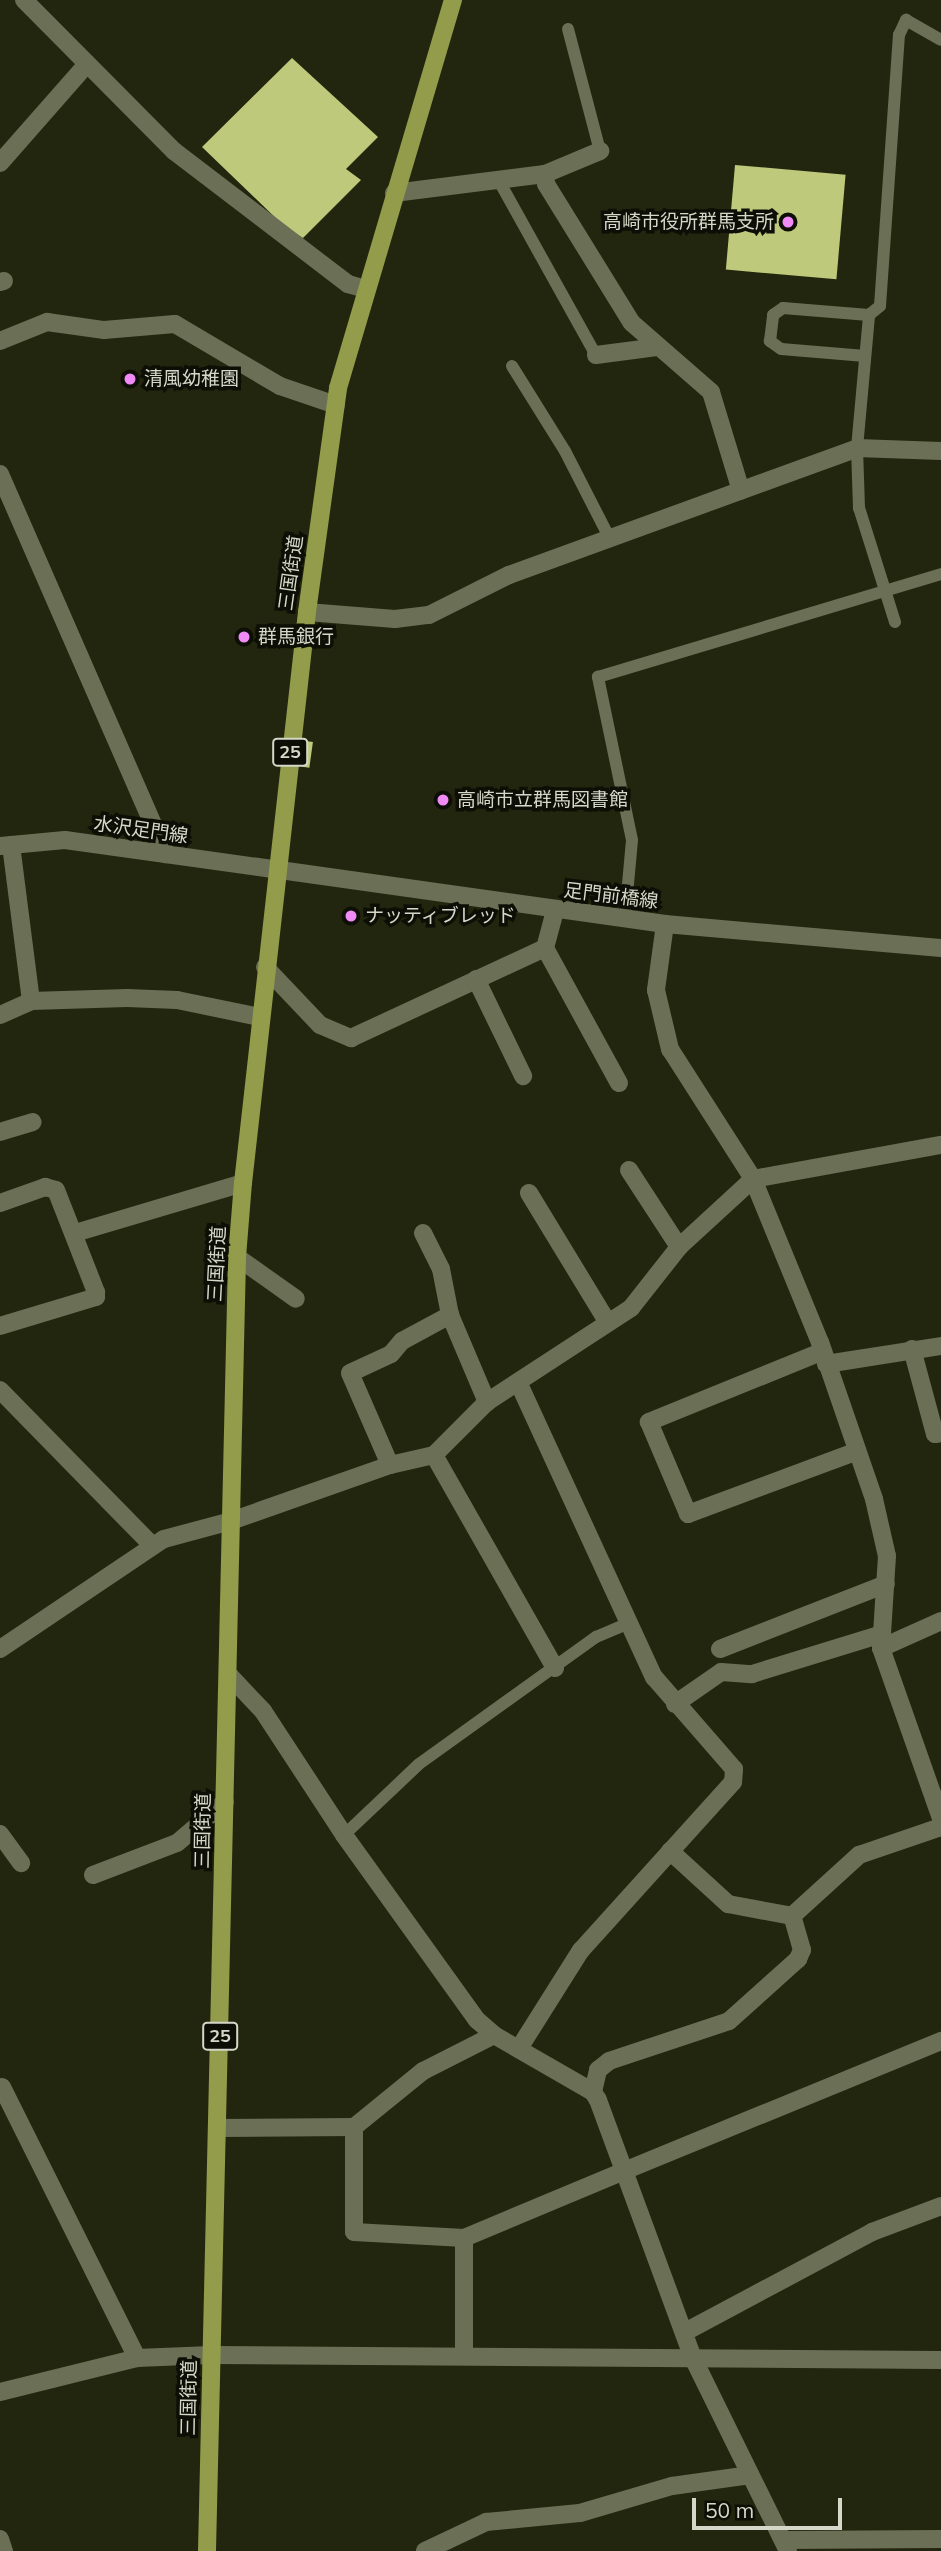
<!DOCTYPE html>
<html>
<head>
<meta charset="utf-8">
<style>
  body { margin:0 }
  #map { position:relative; width:941px; height:2551px; overflow:hidden; background:#23260e; font-family:Mulish,"Noto Sans JP",sans-serif }
  div>[style] { position:absolute }
  .building>* { inset:0; background:#bec97b; transform-origin:0 0 }
  .lane>* { height:12px; margin:-6px; padding:0 6px; transform-origin:6px; border-radius:6px; background:#6b6f55 }
  .street>* { height:18px; margin:-9px; padding:0 9px; transform-origin:9px; border-radius:9px; background:#6b6f55 }
  .secondary>* { height:18px; margin:-9px; padding:0 9px; transform-origin:9px; border-radius:9px; background:#6b6f55 }
  .primary>* { height:18px; margin:-9px; padding:0 9px; transform-origin:9px; border-radius:9px; background:#929c4a }
  .dots>* { width:19px; height:19px; translate:-50% -50%; box-sizing:border-box; border:4px solid #0d0e05; border-radius:50% }
  span { translate:-50% -50%; white-space:nowrap; text-align:center; line-height:1.15; -webkit-text-stroke:7px #0d0e05; paint-order:stroke }
  .shield-label span { padding:2px 5px; background:#0d0e05; border:2px solid; border-radius:5px; -webkit-text-stroke-width:0 }
  .shield-label { font-size:18px; color:#d5d8c9; font-weight:700 }
  .poi-label { font-size:19px; color:#d5d8c9 }
  .right { translate:-100% -50%; text-align:right }
  .left { translate:0 -50%; text-align:left }
  .street-label { font-size:19px; color:#d5d8c9 }
  .scale { position:absolute; left:692px; top:2498px; width:150px; height:32px; box-sizing:border-box; border:4px solid #d5d8c9; border-top:0; padding-left:9px; font-size:21px; line-height:24px; white-space:nowrap; color:#d5d8c9; -webkit-text-stroke:5px #0d0e05; paint-order:stroke }
</style>
</head>
<body>
<div id="map">
  <div class="building">
    <div style="clip-path:polygon(292px 58px,378px 137px,346px 169px,361px 180px,303px 238px,285px 227px,202px 147px)"></div>
    <div style="left:735px;top:165px;width:111px;height:105px;rotate:5deg"></div>
    <div style="left:306px;top:741px;width:7px;height:26px;rotate:8deg"></div>
  </div>
  <div class="lane">
    <div style="left:568px;top:29px;width:126px;rotate:75.3deg"></div>
    <div style="left:499px;top:181px;width:199px;rotate:60.9deg"></div>
    <div style="left:865px;top:356px;width:84px;rotate:-175.2deg"></div>
    <div style="left:781px;top:349px;width:14px;rotate:-144deg"></div>
    <div style="left:770px;top:341px;width:26px;rotate:-83deg"></div>
    <div style="left:773px;top:315px;width:12px;rotate:-35deg"></div>
    <div style="left:783px;top:308px;width:86px;rotate:4.7deg"></div>
    <div style="left:512px;top:366px;width:100px;rotate:58.1deg"></div>
    <div style="left:565px;top:451px;width:97px;rotate:62.9deg"></div>
    <div style="left:895px;top:622px;width:120px;rotate:-107.5deg"></div>
    <div style="left:859px;top:508px;width:60px;rotate:-91.9deg"></div>
    <div style="left:857px;top:448px;width:134px;rotate:-84.8deg"></div>
    <div style="left:869px;top:315px;width:14px;rotate:-39deg"></div>
    <div style="left:880px;top:306px;width:272px;rotate:-86deg"></div>
    <div style="left:899px;top:35px;width:17px;rotate:-65deg"></div>
    <div style="left:906px;top:20px;width:40px;rotate:29.7deg"></div>
    <div style="left:625px;top:917px;width:77px;rotate:-84.8deg"></div>
    <div style="left:632px;top:840px;width:167px;rotate:-101.8deg"></div>
    <div style="left:598px;top:677px;width:358px;rotate:-16.7deg"></div>
    <div style="left:344px;top:1835px;width:103px;rotate:-43.4deg"></div>
    <div style="left:419px;top:1764px;width:218px;rotate:-35.7deg"></div>
    <div style="left:596px;top:1637px;width:33px;rotate:-23deg"></div>
  </div>
  <div class="street">
    <div style="left:24px;top:0;width:213px;rotate:45.2deg"></div>
    <div style="left:174px;top:151px;width:219px;rotate:37.4deg"></div>
    <div style="left:348px;top:284px;width:18px;rotate:16deg"></div>
    <div style="left:0;top:163px;width:132px;rotate:-48.7deg"></div>
    <div style="left:545px;top:174px;width:10px;rotate:84deg"></div>
    <div style="left:546px;top:184px;width:163px;rotate:58.3deg"></div>
    <div style="left:632px;top:323px;width:105px;rotate:41.1deg"></div>
    <div style="left:711px;top:392px;width:103px;rotate:73.1deg"></div>
    <div style="left:394px;top:193px;width:152px;rotate:-7.2deg"></div>
    <div style="left:545px;top:174px;width:60px;rotate:-22.7deg"></div>
    <div style="left:0;top:282px;width:4px;rotate:-14deg"></div>
    <div style="left:0;top:341px;width:51px;rotate:-22deg"></div>
    <div style="left:47px;top:322px;width:58px;rotate:8deg"></div>
    <div style="left:104px;top:330px;width:71px;rotate:-4.8deg"></div>
    <div style="left:175px;top:324px;width:122px;rotate:30.6deg"></div>
    <div style="left:280px;top:386px;width:59px;rotate:18.7deg"></div>
    <div style="left:596px;top:355px;width:63px;rotate:-7.4deg"></div>
    <div style="left:0;top:474px;width:415px;rotate:66.4deg"></div>
    <div style="left:11px;top:845px;width:157px;rotate:82.7deg"></div>
    <div style="left:665px;top:924px;width:67px;rotate:97.8deg"></div>
    <div style="left:656px;top:990px;width:61px;rotate:76.7deg"></div>
    <div style="left:670px;top:1049px;width:154px;rotate:57.4deg"></div>
    <div style="left:753px;top:1179px;width:176px;rotate:67.7deg"></div>
    <div style="left:820px;top:1342px;width:166px;rotate:71deg"></div>
    <div style="left:874px;top:1499px;width:58px;rotate:77.2deg"></div>
    <div style="left:887px;top:1556px;width:92px;rotate:93.7deg"></div>
    <div style="left:881px;top:1648px;width:180px;rotate:70.6deg"></div>
    <div style="left:545px;top:948px;width:154px;rotate:61.3deg"></div>
    <div style="left:265px;top:967px;width:80px;rotate:46.5deg"></div>
    <div style="left:320px;top:1025px;width:34px;rotate:23deg"></div>
    <div style="left:351px;top:1038px;width:214px;rotate:-24.9deg"></div>
    <div style="left:545px;top:948px;width:39px;rotate:-75deg"></div>
    <div style="left:476px;top:979px;width:108px;rotate:64.1deg"></div>
    <div style="left:0;top:1015px;width:34px;rotate:-24deg"></div>
    <div style="left:31px;top:1001px;width:96px;rotate:-1.8deg"></div>
    <div style="left:127px;top:998px;width:50px;rotate:2.3deg"></div>
    <div style="left:177px;top:1000px;width:85px;rotate:11.6deg"></div>
    <div style="left:0;top:1132px;width:34px;rotate:-17deg"></div>
    <div style="left:629px;top:1170px;width:92px;rotate:57deg"></div>
    <div style="left:529px;top:1193px;width:152px;rotate:58.7deg"></div>
    <div style="left:0;top:1203px;width:48px;rotate:-19.6deg"></div>
    <div style="left:45px;top:1187px;width:11px;rotate:15deg"></div>
    <div style="left:56px;top:1190px;width:110px;rotate:68.6deg"></div>
    <div style="left:96px;top:1292px;width:5px;rotate:90deg"></div>
    <div style="left:96px;top:1297px;width:100px;rotate:163.2deg"></div>
    <div style="left:75px;top:1233px;width:175px;rotate:-16.6deg"></div>
    <div style="left:423px;top:1233px;width:40px;rotate:63.4deg"></div>
    <div style="left:441px;top:1269px;width:47px;rotate:78.9deg"></div>
    <div style="left:450px;top:1315px;width:95px;rotate:67deg"></div>
    <div style="left:237px;top:1257px;width:72px;rotate:35.4deg"></div>
    <div style="left:912px;top:1349px;width:88px;rotate:74.9deg"></div>
    <div style="left:935px;top:1434px;width:6px;rotate:-9deg"></div>
    <div style="left:821px;top:1352px;width:186px;rotate:157.9deg"></div>
    <div style="left:649px;top:1422px;width:100px;rotate:67deg"></div>
    <div style="left:688px;top:1514px;width:178px;rotate:-20.4deg"></div>
    <div style="left:826px;top:1364px;width:116px;rotate:-8.9deg"></div>
    <div style="left:519px;top:1384px;width:323px;rotate:65.3deg"></div>
    <div style="left:654px;top:1677px;width:122px;rotate:49deg"></div>
    <div style="left:734px;top:1769px;width:13px;rotate:94deg"></div>
    <div style="left:733px;top:1782px;width:227px;rotate:132.1deg"></div>
    <div style="left:581px;top:1950px;width:115px;rotate:122.2deg"></div>
    <div style="left:0;top:1390px;width:216px;rotate:45.6deg"></div>
    <div style="left:434px;top:1455px;width:245px;rotate:60.4deg"></div>
    <div style="left:390px;top:1465px;width:100px;rotate:-113.5deg"></div>
    <div style="left:350px;top:1373px;width:45px;rotate:-24.9deg"></div>
    <div style="left:391px;top:1354px;width:17px;rotate:-50deg"></div>
    <div style="left:402px;top:1341px;width:55px;rotate:-28.4deg"></div>
    <div style="left:881px;top:1648px;width:66px;rotate:-24.2deg"></div>
    <div style="left:0;top:1649px;width:197px;rotate:-33.9deg"></div>
    <div style="left:164px;top:1539px;width:69px;rotate:-15deg"></div>
    <div style="left:231px;top:1521px;width:169px;rotate:-19.4deg"></div>
    <div style="left:390px;top:1465px;width:45px;rotate:-12.8deg"></div>
    <div style="left:434px;top:1455px;width:75px;rotate:-45deg"></div>
    <div style="left:487px;top:1402px;width:172px;rotate:-33.1deg"></div>
    <div style="left:631px;top:1308px;width:78px;rotate:-51.8deg"></div>
    <div style="left:679px;top:1247px;width:100px;rotate:-42.6deg"></div>
    <div style="left:753px;top:1179px;width:191px;rotate:-10.3deg"></div>
    <div style="left:720px;top:1649px;width:178px;rotate:-21.4deg"></div>
    <div style="left:228px;top:1674px;width:51px;rotate:46.6deg"></div>
    <div style="left:263px;top:1711px;width:148px;rotate:56.8deg"></div>
    <div style="left:344px;top:1835px;width:228px;rotate:54.3deg"></div>
    <div style="left:477px;top:2020px;width:23px;rotate:41deg"></div>
    <div style="left:494px;top:2035px;width:114px;rotate:29.9deg"></div>
    <div style="left:593px;top:2092px;width:9px;rotate:58deg"></div>
    <div style="left:598px;top:2100px;width:275px;rotate:69.8deg"></div>
    <div style="left:693px;top:2358px;width:215px;rotate:63.8deg"></div>
    <div style="left:675px;top:1704px;width:56px;rotate:-34.8deg"></div>
    <div style="left:721px;top:1672px;width:31px;rotate:4deg"></div>
    <div style="left:752px;top:1674px;width:136px;rotate:-17.1deg"></div>
    <div style="left:0;top:1834px;width:36px;rotate:54deg"></div>
    <div style="left:670px;top:1851px;width:79px;rotate:42.4deg"></div>
    <div style="left:728px;top:1904px;width:65px;rotate:10.6deg"></div>
    <div style="left:93px;top:1875px;width:90px;rotate:-20.9deg"></div>
    <div style="left:177px;top:1843px;width:63px;rotate:-40.5deg"></div>
    <div style="left:494px;top:2035px;width:80px;rotate:153.1deg"></div>
    <div style="left:423px;top:2071px;width:89px;rotate:140.9deg"></div>
    <div style="left:354px;top:2127px;width:105px;rotate:90deg"></div>
    <div style="left:354px;top:2232px;width:110px;rotate:3.1deg"></div>
    <div style="left:464px;top:2238px;width:173px;rotate:-22.7deg"></div>
    <div style="left:2px;top:2087px;width:303px;rotate:63.5deg"></div>
    <div style="left:593px;top:2092px;width:23px;rotate:-77deg"></div>
    <div style="left:598px;top:2070px;width:14px;rotate:-39deg"></div>
    <div style="left:609px;top:2061px;width:126px;rotate:-18.4deg"></div>
    <div style="left:729px;top:2021px;width:93px;rotate:-41.9deg"></div>
    <div style="left:798px;top:1959px;width:10px;rotate:-66deg"></div>
    <div style="left:802px;top:1950px;width:35px;rotate:-106deg"></div>
    <div style="left:792px;top:1916px;width:91px;rotate:-42.3deg"></div>
    <div style="left:859px;top:1855px;width:87px;rotate:-18.9deg"></div>
    <div style="left:218px;top:2128px;width:136px;rotate:-0.4deg"></div>
    <div style="left:685px;top:2332px;width:212px;rotate:-28.1deg"></div>
    <div style="left:872px;top:2232px;width:74px;rotate:-20.6deg"></div>
    <div style="left:464px;top:2356px;width:118px;rotate:-90deg"></div>
    <div style="left:0;top:2392px;width:141px;rotate:-13.9deg"></div>
    <div style="left:137px;top:2358px;width:74px;rotate:-2.3deg"></div>
    <div style="left:0;top:2539px;width:13px;rotate:72deg"></div>
    <div style="left:784px;top:2540px;width:157px;rotate:-0.4deg"></div>
    <div style="left:425px;top:2551px;width:68px;rotate:-25.4deg"></div>
    <div style="left:486px;top:2522px;width:94px;rotate:-5.5deg"></div>
    <div style="left:580px;top:2513px;width:96px;rotate:-16.4deg"></div>
    <div style="left:672px;top:2486px;width:79px;rotate:-8deg"></div>
  </div>
  <div class="secondary">
    <div style="left:307px;top:612px;width:88px;rotate:4.5deg"></div>
    <div style="left:395px;top:619px;width:34px;rotate:-7deg"></div>
    <div style="left:429px;top:615px;width:89px;rotate:-26.6deg"></div>
    <div style="left:509px;top:575px;width:370px;rotate:-20deg"></div>
    <div style="left:857px;top:448px;width:84px;rotate:2deg"></div>
    <div style="left:0;top:846px;width:65px;rotate:-5.3deg"></div>
    <div style="left:65px;top:840px;width:606px;rotate:7.97deg"></div>
    <div style="left:665px;top:924px;width:277px;rotate:5deg"></div>
    <div style="left:624px;top:2171px;width:343px;rotate:-22.3deg"></div>
    <div style="left:211px;top:2355px;width:730px;rotate:0.39deg"></div>
  </div>
  <div class="primary">
    <div style="left:207px;top:2551px;width:1294px;rotate:-88.67deg"></div>
    <div style="left:237px;top:1257px;width:74px;rotate:-85.4deg"></div>
    <div style="left:243px;top:1183px;width:575px;rotate:-83.6deg"></div>
    <div style="left:307px;top:612px;width:226px;rotate:-82.1deg"></div>
    <div style="left:338px;top:388px;width:405px;rotate:-73.5deg"></div>
  </div>
  <div class="dots">
    <div style="left:788px;top:222px;background:#f08bf6"></div>
    <div style="left:130px;top:379px;background:#f08bf6"></div>
    <div style="left:244px;top:637px;background:#f08bf6"></div>
    <div style="left:443px;top:800px;background:#f08bf6"></div>
    <div style="left:351px;top:916px;background:#f08bf6"></div>
  </div>
  <div class="shield-label">
    <span style="left:290px;top:752px">25</span>
    <span style="left:220px;top:2036px">25</span>
  </div>
  <div class="poi-label">
    <span class="right" style="left:774px;top:222px">高崎市役所群馬支所</span>
    <span class="left" style="left:144px;top:379px">清風幼稚園</span>
    <span class="left" style="left:258px;top:637px">群馬銀行</span>
    <span class="left" style="left:457px;top:800px">高崎市立群馬図書館</span>
    <span class="left" style="left:365px;top:916px">ナッティブレッド</span>
  </div>
  <div class="street-label">
    <span style="left:291px;top:573px;rotate:-82deg">三国街道</span>
    <span style="left:141px;top:830px;rotate:8deg">水沢足門線</span>
    <span style="left:611px;top:896px;rotate:7deg">足門前橋線</span>
    <span style="left:217px;top:1264px;rotate:-87deg">三国街道</span>
    <span style="left:203px;top:1831px;rotate:-89deg">三国街道</span>
    <span style="left:189px;top:2398px;rotate:-89deg">三国街道</span>
  </div>
  <div class="scale">50 m</div>
</div>
</body>
</html>
